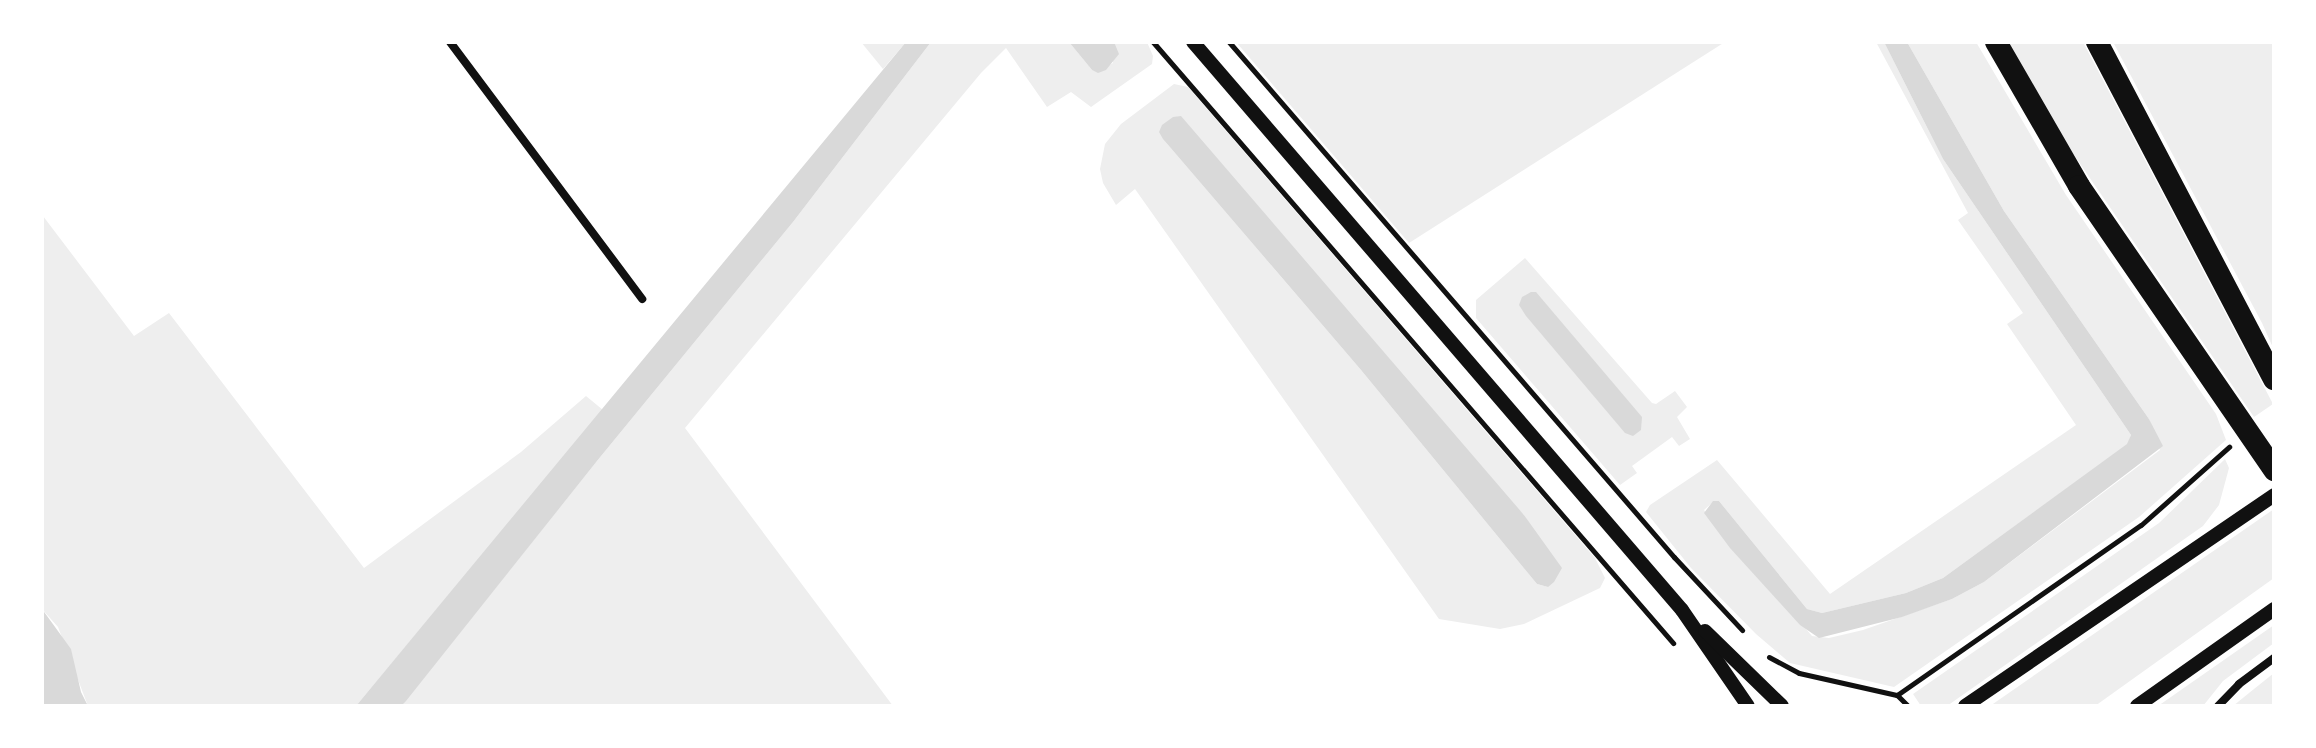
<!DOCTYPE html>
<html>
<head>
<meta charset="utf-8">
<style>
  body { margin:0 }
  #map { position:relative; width:2316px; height:748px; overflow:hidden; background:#fff; font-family:Helvetica,sans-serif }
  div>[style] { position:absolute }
  .green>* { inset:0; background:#eee }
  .water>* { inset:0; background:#d9d9d9 }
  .path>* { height:5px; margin:-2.5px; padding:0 2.5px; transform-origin:2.5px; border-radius:2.5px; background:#111 }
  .minor>* { height:8px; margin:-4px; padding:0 4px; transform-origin:4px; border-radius:4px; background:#111 }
  .tertiary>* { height:14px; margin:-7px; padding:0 7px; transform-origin:7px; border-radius:7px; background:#111 }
  .trunk>* { height:22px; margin:-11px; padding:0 11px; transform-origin:11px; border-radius:11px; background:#111 }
  span { translate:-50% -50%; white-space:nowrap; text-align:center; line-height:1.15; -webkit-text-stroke:6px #fff; paint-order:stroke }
  .frame { position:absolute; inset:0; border:44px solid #fff; pointer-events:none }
</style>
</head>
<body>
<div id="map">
  <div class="green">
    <div style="clip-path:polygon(861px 42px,906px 42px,883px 69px)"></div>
    <div style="clip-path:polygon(931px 42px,1069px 42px,1092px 70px,1098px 72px,1113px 63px,1114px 42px,1147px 42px,1153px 56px,1152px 64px,1091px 107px,1071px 92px,1047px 107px,1006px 48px,981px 73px,685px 428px,893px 706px,401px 706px,597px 461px,793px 222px)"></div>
    <div style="clip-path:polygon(1236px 42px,1725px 42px,1409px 243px)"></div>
    <div style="clip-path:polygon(1876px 42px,1884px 42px,1943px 159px,2131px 435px,2128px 444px,1943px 578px,1906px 593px,1822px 613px,1807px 609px,1719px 501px,1713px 502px,1704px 510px,1812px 636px,1829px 638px,1863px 630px,1952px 599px,1984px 582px,2160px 450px,2149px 419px,2004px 211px,1907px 42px,1976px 42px,2066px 195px,2216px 414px,2226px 440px,2139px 517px,1894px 687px,1790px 663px,1756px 634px,1691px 568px,1646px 512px,1650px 505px,1717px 460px,1830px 594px,2076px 425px,2007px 324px,2023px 313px,1958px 220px,1968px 213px)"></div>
    <div style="clip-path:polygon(2007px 42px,2083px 42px,2273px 404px,2254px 417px,2061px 136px)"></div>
    <div style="clip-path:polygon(2113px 42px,2274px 42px,2274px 350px,2262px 323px)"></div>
    <div style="clip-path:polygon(evenodd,1174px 84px,1188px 87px,1595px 558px,1605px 578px,1600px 588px,1524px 624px,1500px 629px,1439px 619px,1135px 189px,1116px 205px,1103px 183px,1100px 169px,1105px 144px,1121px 124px,1174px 84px,1163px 139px,1524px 515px,1531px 527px,1548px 587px,1537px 584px,1361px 370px,1163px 139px)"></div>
    <div style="clip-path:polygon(43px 216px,134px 336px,169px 313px,364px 568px,521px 452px,586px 396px,603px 410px,356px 706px,88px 706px,58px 627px,42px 609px)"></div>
    <div style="clip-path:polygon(1525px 258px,1652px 403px,1656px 404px,1675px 391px,1687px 407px,1677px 417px,1690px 439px,1679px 446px,1672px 437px,1632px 466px,1637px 473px,1620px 485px,1476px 318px,1476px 300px)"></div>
    <div style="clip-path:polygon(2225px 459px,2229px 468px,2219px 505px,2203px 526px,1947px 706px,1921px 706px,1913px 694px,2159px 523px)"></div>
    <div style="clip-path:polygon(2274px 509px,2274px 578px,2095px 706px,1990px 706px)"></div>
    <div style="clip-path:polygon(2274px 625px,2274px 643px,2223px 681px,2203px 706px,2158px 706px)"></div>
    <div style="clip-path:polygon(2274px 673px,2274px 706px,2233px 706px,2249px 693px)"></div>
  </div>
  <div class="water">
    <div style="clip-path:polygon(906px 42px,931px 42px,793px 222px,597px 461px,406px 701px,401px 706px,356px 706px)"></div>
    <div style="clip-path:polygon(1069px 42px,1114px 42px,1119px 54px,1106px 70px,1098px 73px,1092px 70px)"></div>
    <div style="clip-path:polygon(1884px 42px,1907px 42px,2004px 211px,2149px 419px,2163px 446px,1984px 582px,1952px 599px,1902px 617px,1819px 638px,1800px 625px,1730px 548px,1704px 513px,1713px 501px,1719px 501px,1807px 609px,1822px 613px,1906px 593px,1943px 578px,2127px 444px,2131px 435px,1943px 159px)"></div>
    <div style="clip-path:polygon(1181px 116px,1524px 515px,1562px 568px,1554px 582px,1548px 587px,1537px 584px,1361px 370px,1163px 139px,1159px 132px,1162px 125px,1173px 117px)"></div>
    <div style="clip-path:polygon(1531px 292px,1536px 292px,1642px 417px,1641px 430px,1633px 436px,1625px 433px,1526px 316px,1519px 305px,1522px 297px)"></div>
    <div style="clip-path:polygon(42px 609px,71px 649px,81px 692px,88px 706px,44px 706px)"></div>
  </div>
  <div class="path">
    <div style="left:1153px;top:42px;width:795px;rotate:49.13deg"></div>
    <div style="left:1229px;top:42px;width:681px;rotate:49.17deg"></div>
    <div style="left:1674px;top:557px;width:100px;rotate:47deg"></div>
    <div style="left:1769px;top:657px;width:34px;rotate:28deg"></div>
    <div style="left:1799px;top:673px;width:100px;rotate:12.7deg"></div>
    <div style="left:1897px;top:695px;width:297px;rotate:-34.9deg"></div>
    <div style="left:2141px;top:525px;width:118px;rotate:-41.6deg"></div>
    <div style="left:1897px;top:695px;width:16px;rotate:45deg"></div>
  </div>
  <div class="minor">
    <div style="left:450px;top:42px;width:321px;rotate:53.2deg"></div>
    <div style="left:2218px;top:706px;width:30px;rotate:-46deg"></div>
    <div style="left:2239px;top:684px;width:44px;rotate:-36.6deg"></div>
  </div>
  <div class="tertiary">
    <div style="left:1193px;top:42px;width:749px;rotate:49.27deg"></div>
    <div style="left:1682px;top:610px;width:116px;rotate:55.5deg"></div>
    <div style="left:1705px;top:631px;width:107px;rotate:44.2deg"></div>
    <div style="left:1965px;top:706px;width:374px;rotate:-34.3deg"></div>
    <div style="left:2137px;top:706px;width:168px;rotate:-35.3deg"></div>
  </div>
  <div class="trunk">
    <div style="left:1996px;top:42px;width:166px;rotate:60deg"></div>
    <div style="left:2079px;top:186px;width:345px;rotate:55.5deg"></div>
    <div style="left:2097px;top:42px;width:381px;rotate:62.3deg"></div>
  </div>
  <div class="frame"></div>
</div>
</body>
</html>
